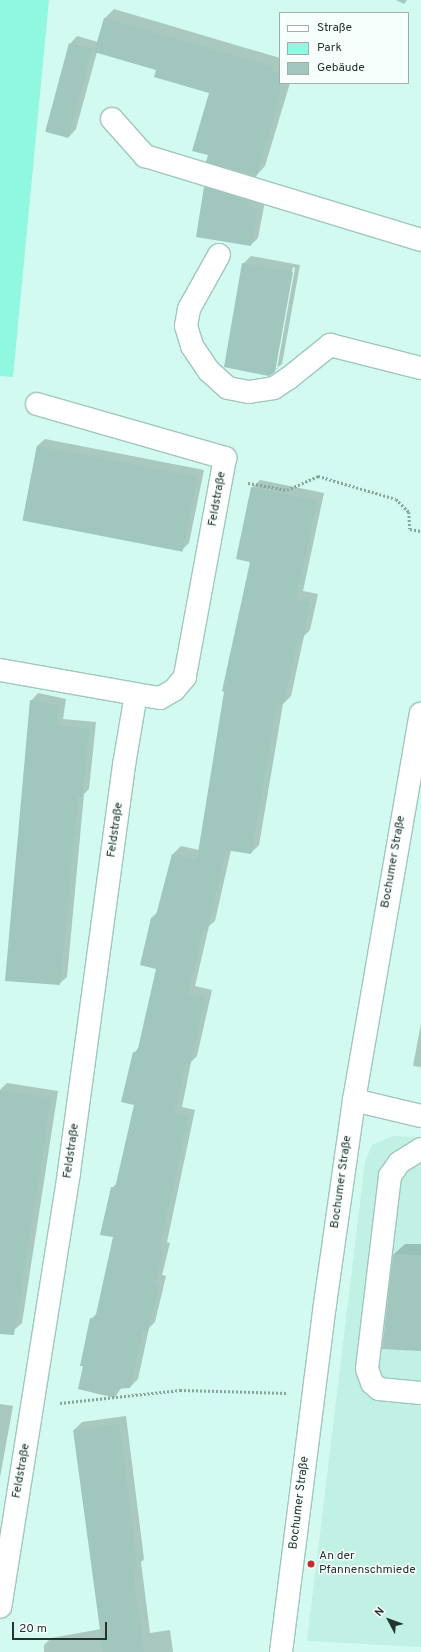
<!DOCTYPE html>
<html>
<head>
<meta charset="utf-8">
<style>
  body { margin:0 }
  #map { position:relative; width:421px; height:1652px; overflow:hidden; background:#d2faf0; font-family:Overpass,sans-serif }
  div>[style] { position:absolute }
  .built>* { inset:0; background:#c0f1e4 }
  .green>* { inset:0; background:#90f8e1 }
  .shadow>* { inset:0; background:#0003 }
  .building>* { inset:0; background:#a0c6bd; transform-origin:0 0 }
  .path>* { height:2.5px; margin-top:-1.25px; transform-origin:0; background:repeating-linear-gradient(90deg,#87a49d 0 2px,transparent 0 4px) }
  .roads { filter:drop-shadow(1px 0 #a0c7bd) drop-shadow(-1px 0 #a0c7bd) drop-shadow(0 1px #a0c7bd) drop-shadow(0 -1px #a0c7bd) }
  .minor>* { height:22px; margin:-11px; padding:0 11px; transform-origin:11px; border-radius:11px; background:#fff }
  .major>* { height:22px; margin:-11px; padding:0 11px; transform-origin:11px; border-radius:11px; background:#fff }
  .dots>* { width:11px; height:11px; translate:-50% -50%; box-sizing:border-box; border:2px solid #f7fffd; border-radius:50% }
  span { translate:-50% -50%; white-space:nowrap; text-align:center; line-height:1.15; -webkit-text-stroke:3px #f7fffd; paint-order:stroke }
  .street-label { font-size:12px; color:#253430 }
  .poi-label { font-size:12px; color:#253430 }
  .left { translate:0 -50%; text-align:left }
  .legend { position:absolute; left:279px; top:12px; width:130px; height:72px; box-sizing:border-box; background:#f7fffd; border:1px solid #a3aeab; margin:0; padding:5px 7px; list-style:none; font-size:12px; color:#253430 }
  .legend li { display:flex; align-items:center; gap:8px; height:20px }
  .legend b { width:20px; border:1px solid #a3aeab }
  .north { position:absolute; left:369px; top:1600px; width:40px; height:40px; -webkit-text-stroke:3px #f7fffd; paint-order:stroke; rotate:311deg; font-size:11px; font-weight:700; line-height:16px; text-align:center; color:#253430 }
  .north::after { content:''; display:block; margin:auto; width:14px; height:18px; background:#253430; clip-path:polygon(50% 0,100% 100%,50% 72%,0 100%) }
  .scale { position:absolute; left:12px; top:1622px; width:95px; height:18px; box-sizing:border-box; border:2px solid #253430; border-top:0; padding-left:5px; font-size:12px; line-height:14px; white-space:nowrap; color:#253430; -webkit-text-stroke:3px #f7fffd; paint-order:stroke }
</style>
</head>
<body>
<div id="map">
  <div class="built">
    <div style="clip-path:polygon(393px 1136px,421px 1137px,421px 1647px,307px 1641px,365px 1162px,372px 1145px)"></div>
  </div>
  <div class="green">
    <div style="clip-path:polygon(0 0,49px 0,13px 377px,0 376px)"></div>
  </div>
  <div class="shadow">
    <div style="clip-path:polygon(396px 0,407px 0,404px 4px)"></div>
    <div style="clip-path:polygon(114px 9px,280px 58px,280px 83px,290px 83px,265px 166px,256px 176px,209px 154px,210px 93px,157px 70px,97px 52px,76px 129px,69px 137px,70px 44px,77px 36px,98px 42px,105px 18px)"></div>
    <div style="clip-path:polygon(213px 180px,265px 201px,258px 238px,251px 245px,205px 188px)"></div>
    <div style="clip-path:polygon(evenodd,251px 256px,300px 265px,282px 364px,267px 375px,225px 367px,243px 264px,251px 256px,293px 267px,295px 268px,277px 369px,274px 369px,293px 267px)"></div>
    <div style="clip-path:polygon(45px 439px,204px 470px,189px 543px,182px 550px,23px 519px,37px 446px)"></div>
    <div style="clip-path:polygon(260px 480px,324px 493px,303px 591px,318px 594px,310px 630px,304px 636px,291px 696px,283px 704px,259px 845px,251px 853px,231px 850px,215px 921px,209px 926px,195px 986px,212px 990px,197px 1056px,191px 1062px,182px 1107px,195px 1110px,167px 1242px,170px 1243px,162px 1275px,166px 1276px,155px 1322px,149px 1328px,138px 1379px,130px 1387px,122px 1387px,115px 1397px,79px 1389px,91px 1319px,98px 1312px,114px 1237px,112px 1188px,118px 1182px,135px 1104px,134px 1053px,139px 1047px,157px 968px,151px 918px,158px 912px,173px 854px,181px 846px,199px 850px,251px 561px,252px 488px)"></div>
    <div style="clip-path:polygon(38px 693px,66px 699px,63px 719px,96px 722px,89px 789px,84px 794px,67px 977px,59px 984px,31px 701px)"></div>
    <div style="clip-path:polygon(421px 1024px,421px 1067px,413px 1066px)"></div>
    <div style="clip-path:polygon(7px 1083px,58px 1091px,22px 1323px,14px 1330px,0 1327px,0 1090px)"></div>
    <div style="clip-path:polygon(405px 1244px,421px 1244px,421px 1350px,383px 1348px,394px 1254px)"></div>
    <div style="clip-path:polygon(0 1404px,13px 1406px,0 1477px)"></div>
    <div style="clip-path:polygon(126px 1416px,144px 1559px,141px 1562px,150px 1633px,170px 1630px,173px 1652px,44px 1652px,44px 1645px,51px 1638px,101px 1629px,74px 1430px,82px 1422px)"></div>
  </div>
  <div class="building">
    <div style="clip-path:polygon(104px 18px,273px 67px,272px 71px,280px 74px,280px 95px,256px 177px,206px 162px,208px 155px,192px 151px,209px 93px,154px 77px,156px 70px,94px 52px)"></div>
    <div style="left:69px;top:43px;width:24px;height:92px;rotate:15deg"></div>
    <div style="clip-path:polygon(204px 187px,249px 201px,247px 207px,258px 208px,251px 246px,196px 237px)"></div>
    <div style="clip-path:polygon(242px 263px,293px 272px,275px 372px,269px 376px,224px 367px)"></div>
    <div style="left:37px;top:446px;width:163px;height:76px;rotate:11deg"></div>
    <div style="clip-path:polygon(251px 487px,317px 501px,296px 599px,310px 602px,303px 639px,298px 638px,283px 704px,277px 703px,251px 854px,226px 850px,207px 930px,203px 929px,188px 994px,205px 998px,190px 1065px,185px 1063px,174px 1114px,188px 1117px,159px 1250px,163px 1251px,155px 1283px,159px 1284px,148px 1331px,143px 1330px,130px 1388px,114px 1389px,115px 1398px,78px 1389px,83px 1366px,80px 1366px,90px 1318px,95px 1319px,113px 1237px,100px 1235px,111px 1187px,115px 1188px,134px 1105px,121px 1102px,133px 1052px,137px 1053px,156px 969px,140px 965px,151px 918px,155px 919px,172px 854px,197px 859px,224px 692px,222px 691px,250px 562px,236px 559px)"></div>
    <div style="clip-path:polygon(30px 700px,59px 706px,56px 726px,89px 729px,82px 797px,78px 797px,60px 985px,5px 981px)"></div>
    <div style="clip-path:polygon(0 1090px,51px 1098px,14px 1335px,0 1334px)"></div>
    <div style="clip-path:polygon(393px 1254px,421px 1255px,421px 1351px,382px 1349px)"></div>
    <div style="clip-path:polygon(119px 1424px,137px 1568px,134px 1568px,135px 1589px,144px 1652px,103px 1652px,73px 1430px)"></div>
  </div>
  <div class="path">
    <div style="left:248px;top:483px;width:40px;rotate:10deg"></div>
    <div style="left:287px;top:490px;width:34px;rotate:-24deg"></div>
    <div style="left:318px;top:476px;width:81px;rotate:16.4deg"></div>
    <div style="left:396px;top:499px;width:18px;rotate:45deg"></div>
    <div style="left:409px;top:512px;width:17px;rotate:87deg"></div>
    <div style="left:410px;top:529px;width:11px;rotate:10deg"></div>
    <div style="left:60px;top:1403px;width:121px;rotate:-6.2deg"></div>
    <div style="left:180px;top:1390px;width:106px;rotate:1.6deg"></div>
  </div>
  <div class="roads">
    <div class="minor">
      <div style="left:112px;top:119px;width:50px;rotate:48.3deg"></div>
      <div style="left:145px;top:156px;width:288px;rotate:16.9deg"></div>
      <div style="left:219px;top:255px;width:62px;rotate:119.1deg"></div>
      <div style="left:189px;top:309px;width:17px;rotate:100deg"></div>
      <div style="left:186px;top:326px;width:21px;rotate:73deg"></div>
      <div style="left:192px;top:346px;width:30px;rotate:56deg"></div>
      <div style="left:209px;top:371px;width:25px;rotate:42deg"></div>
      <div style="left:228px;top:388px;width:21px;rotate:11deg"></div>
      <div style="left:249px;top:392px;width:25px;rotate:-9deg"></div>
      <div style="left:274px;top:388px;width:18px;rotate:-34deg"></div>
      <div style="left:289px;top:378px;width:53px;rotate:-38.8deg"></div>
      <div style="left:330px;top:345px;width:94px;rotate:14.2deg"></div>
      <div style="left:37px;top:404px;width:196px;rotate:16deg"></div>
      <div style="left:225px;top:458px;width:223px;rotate:100.4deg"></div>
      <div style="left:185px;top:677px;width:17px;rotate:130deg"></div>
      <div style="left:174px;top:690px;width:16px;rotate:150deg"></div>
      <div style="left:160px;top:698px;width:24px;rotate:-171deg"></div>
      <div style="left:0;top:670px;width:138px;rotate:10deg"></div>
      <div style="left:136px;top:694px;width:72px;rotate:99.6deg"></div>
      <div style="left:124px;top:765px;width:412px;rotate:97.7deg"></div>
      <div style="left:69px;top:1173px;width:439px;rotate:99deg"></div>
      <div style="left:354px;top:1100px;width:69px;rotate:13.4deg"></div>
      <div style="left:421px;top:1149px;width:26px;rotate:148deg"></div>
      <div style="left:399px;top:1163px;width:16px;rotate:125deg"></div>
      <div style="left:390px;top:1176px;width:194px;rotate:96.8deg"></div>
      <div style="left:367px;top:1369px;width:15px;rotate:70deg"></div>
      <div style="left:372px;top:1383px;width:9px;rotate:41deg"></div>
      <div style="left:379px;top:1389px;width:42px;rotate:5.4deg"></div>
    </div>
    <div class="major">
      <div style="left:281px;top:1652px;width:351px;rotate:-82.8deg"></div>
      <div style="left:325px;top:1304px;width:206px;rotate:-81.9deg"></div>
      <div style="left:354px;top:1100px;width:392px;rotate:-80.2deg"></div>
    </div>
  </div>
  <div class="dots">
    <div style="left:311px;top:1564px;background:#be3029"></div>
  </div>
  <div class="street-label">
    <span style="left:218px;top:499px;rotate:-80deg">Feldstraße</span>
    <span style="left:116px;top:830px;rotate:-82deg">Feldstraße</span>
    <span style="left:394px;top:862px;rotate:-80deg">Bochumer Straße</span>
    <span style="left:72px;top:1151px;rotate:-82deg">Feldstraße</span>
    <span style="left:342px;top:1182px;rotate:-82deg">Bochumer Straße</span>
    <span style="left:22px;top:1471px;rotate:-80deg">Feldstraße</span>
    <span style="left:300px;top:1503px;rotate:-83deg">Bochumer Straße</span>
  </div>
  <div class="poi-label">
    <span class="left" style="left:319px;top:1564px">An der<br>Pfannenschmiede</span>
  </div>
  <ul class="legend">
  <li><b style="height:5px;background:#fff"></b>Straße</li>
  <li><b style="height:11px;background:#90f8e1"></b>Park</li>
  <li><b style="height:11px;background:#a0c6bd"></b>Gebäude</li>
  </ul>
  <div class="north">N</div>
  <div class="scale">20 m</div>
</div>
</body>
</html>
